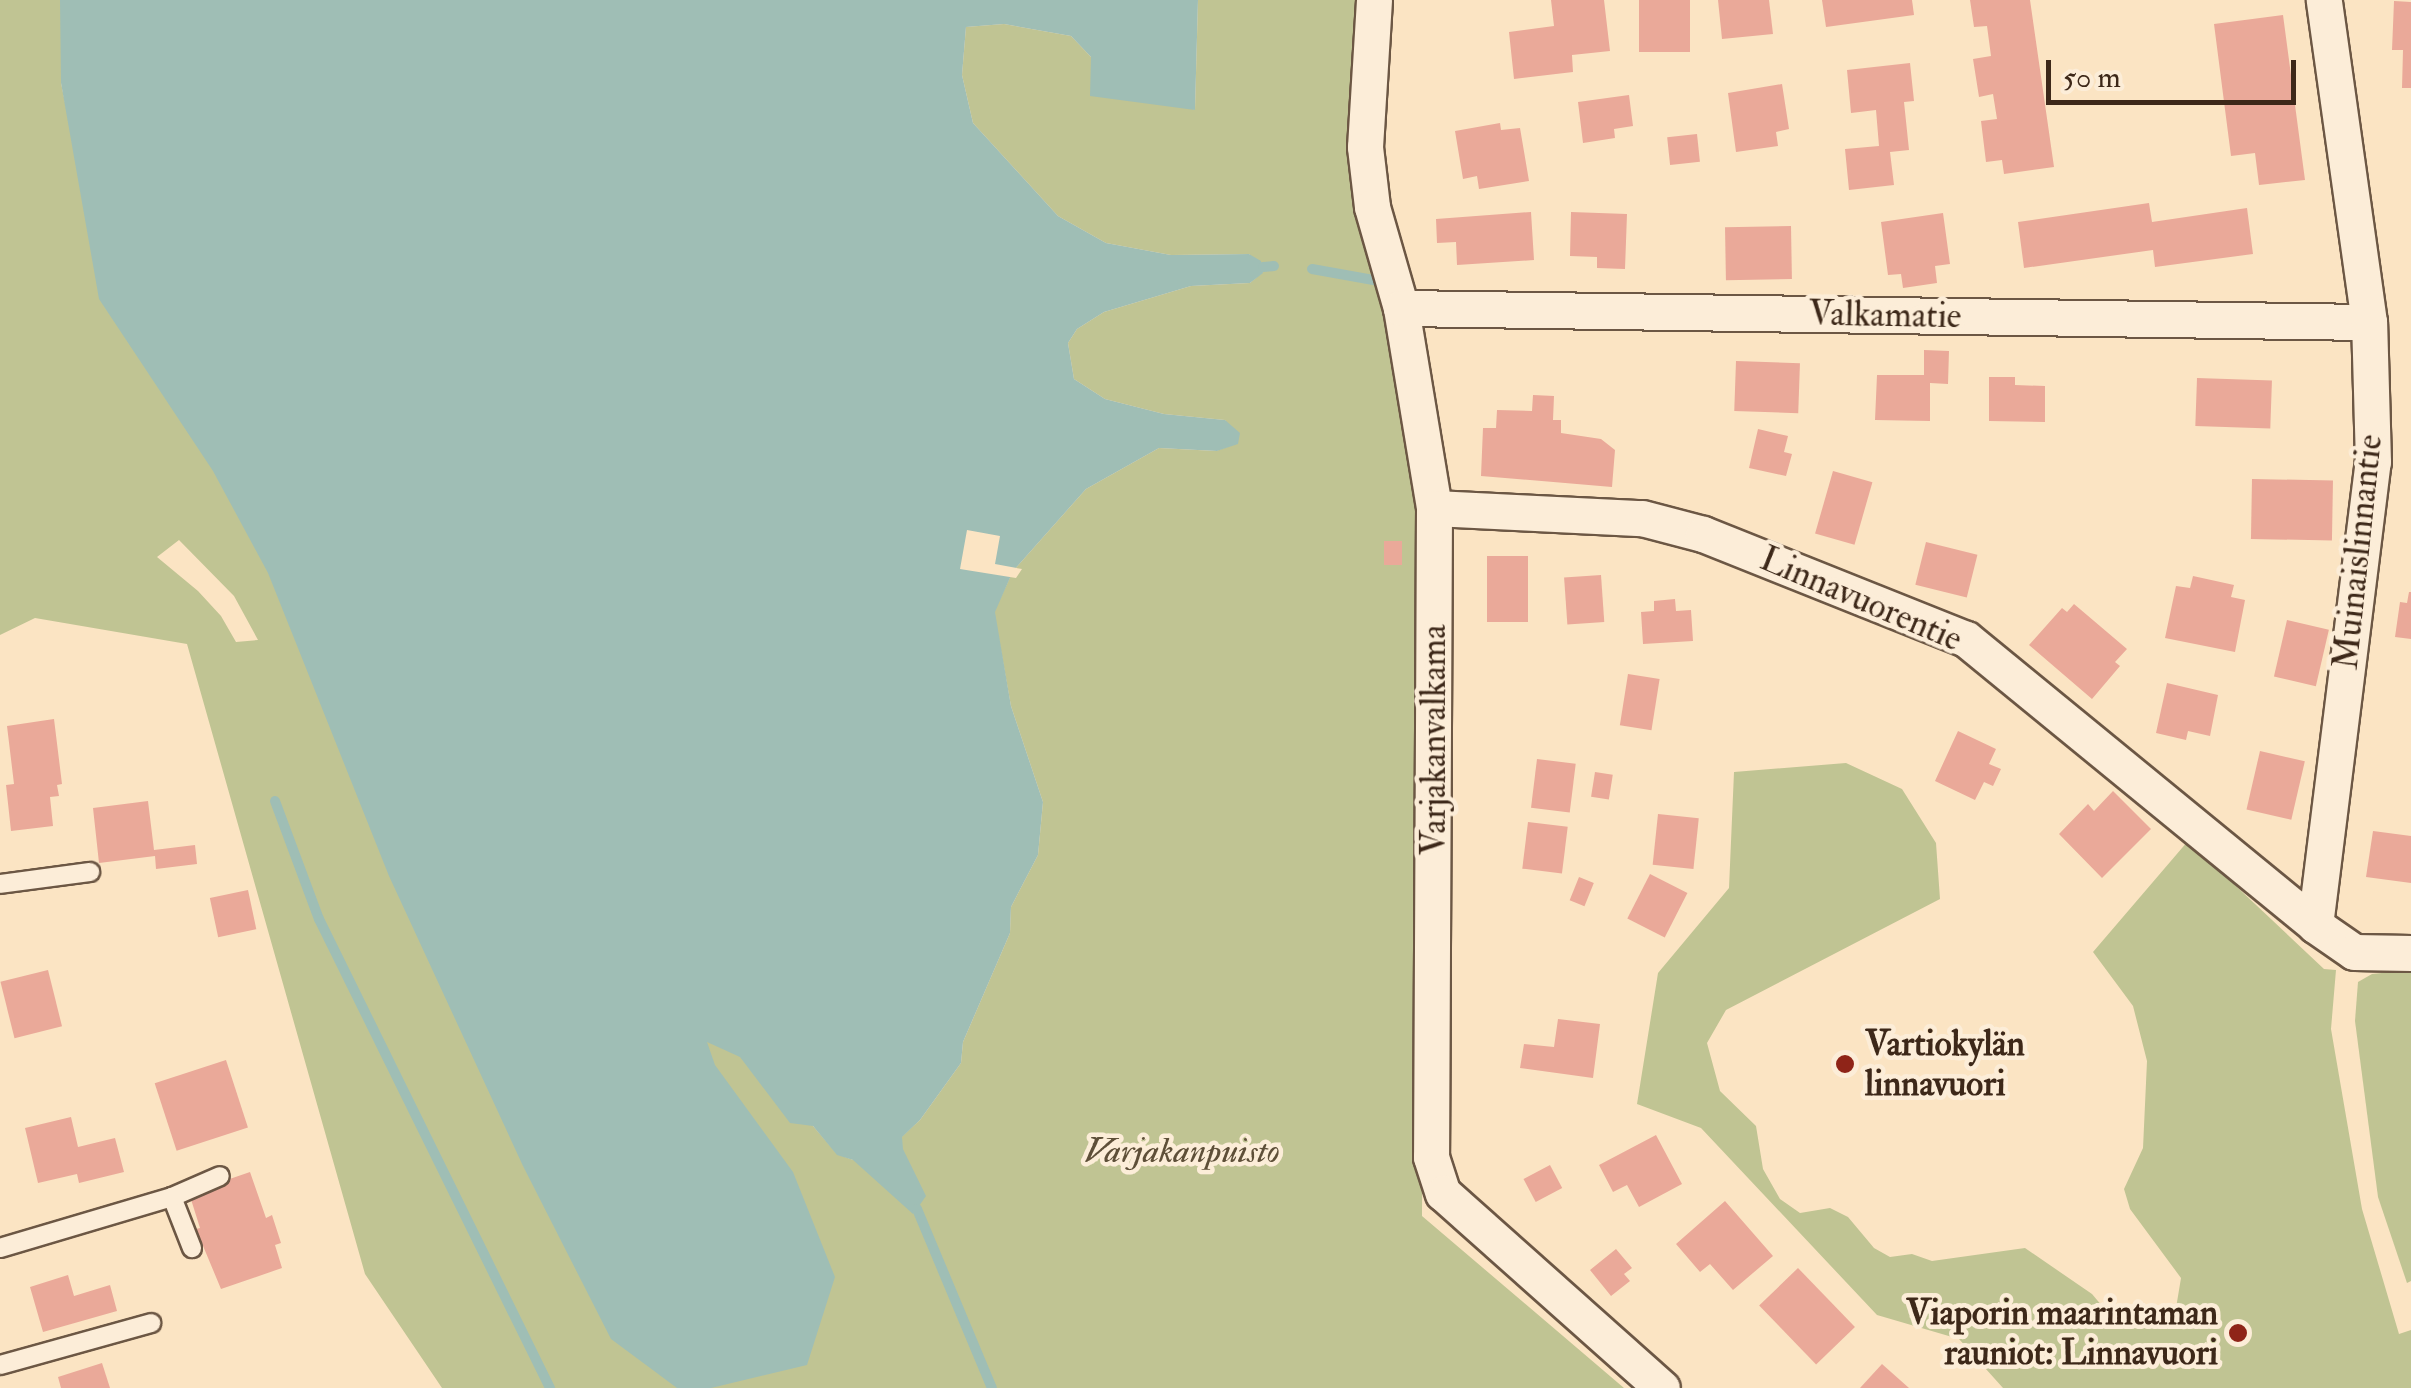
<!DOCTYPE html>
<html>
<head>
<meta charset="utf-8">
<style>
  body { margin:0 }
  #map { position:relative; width:2411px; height:1388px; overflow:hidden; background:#fbe4c3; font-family:"IM FELL Double Pica",serif }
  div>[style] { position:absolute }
  .green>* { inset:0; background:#c0c493 }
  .water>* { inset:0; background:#9fbeb5 }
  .pier>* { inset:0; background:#fbe4c3 }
  .stream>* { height:10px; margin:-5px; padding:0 5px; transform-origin:5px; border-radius:5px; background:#9fbeb5 }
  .building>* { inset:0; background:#eaa999; transform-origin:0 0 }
  .roads { filter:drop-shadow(2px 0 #6c5744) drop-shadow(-2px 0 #6c5744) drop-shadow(0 2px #6c5744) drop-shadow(0 -2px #6c5744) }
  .lane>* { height:18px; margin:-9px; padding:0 9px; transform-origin:9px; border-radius:9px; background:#fcedd8 }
  .street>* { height:35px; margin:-17.5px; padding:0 17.5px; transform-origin:17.5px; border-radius:17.5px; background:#fcedd8 }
  .dots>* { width:28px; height:28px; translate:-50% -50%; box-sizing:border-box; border:5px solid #fcedd8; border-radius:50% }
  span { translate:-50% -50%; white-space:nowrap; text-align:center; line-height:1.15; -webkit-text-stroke:9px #fcedd8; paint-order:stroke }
  .street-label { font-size:35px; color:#3d2819 }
  .poi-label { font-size:35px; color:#3d2819; font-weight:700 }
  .left { translate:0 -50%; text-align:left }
  .right { translate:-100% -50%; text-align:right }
  .park-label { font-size:35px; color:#5e4f38; font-style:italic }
  .scale { position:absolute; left:2046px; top:60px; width:250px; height:45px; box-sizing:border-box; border:5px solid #3d2819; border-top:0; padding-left:12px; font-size:30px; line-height:35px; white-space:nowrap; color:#3d2819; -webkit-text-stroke:8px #fcedd8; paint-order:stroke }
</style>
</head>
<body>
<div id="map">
  <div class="green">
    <div style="clip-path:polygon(evenodd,0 0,219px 0,62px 61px,61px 83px,75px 151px,813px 1126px,837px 1154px,853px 1160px,886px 1151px,920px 1120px,961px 1063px,963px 1042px,1010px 933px,1011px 907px,1038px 855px,1043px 802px,1011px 706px,994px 612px,1013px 571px,1086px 489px,1159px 448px,1216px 451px,1238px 443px,1225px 420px,1164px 414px,1105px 399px,1074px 379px,1068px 343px,1077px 329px,1104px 312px,1191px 286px,1250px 283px,1263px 272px,1263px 267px,1249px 254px,1171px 255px,1106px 243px,1058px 216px,973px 123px,962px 75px,966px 27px,1004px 24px,1071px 36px,1091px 57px,1195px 110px,1198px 0,1369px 0,1387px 312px,1426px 548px,1422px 1216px,1624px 1388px,442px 1388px,365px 1274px,187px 644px,35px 618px,0 635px,0 0,179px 540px,234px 596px,258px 640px,236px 642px,221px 616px,198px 591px,157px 557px,179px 540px)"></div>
    <div style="clip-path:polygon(1846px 763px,1902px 789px,1936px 843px,1940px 899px,1726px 1010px,1707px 1043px,1720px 1091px,1756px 1126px,1763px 1169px,1780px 1199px,1800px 1213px,1830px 1208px,1848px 1217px,1874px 1248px,1890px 1257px,1912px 1254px,1932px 1261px,2025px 1248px,2092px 1294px,2119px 1326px,2174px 1320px,2181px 1278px,2130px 1209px,2124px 1189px,2143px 1148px,2147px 1061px,2133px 1006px,2093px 952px,2188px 841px,2324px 969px,2336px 970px,2331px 1029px,2362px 1209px,2399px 1334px,2411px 1330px,2411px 1388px,2003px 1388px,1959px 1339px,1877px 1315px,1701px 1128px,1637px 1104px,1658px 973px,1729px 888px,1734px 772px)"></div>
    <div style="clip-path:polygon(2411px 970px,2411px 1281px,2407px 1283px,2378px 1197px,2355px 1021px,2358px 982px,2372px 974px)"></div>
  </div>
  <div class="water">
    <div style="clip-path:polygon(60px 0,1198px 0,1195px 110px,1090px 96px,1091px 57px,1071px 36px,1004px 24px,966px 27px,962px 75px,973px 123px,1058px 216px,1106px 243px,1171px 255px,1249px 254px,1261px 261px,1263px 273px,1250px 283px,1191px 286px,1104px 312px,1077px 329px,1068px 343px,1074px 379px,1105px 399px,1164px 414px,1225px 420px,1240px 433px,1238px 444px,1217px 451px,1159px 448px,1086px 489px,1013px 571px,995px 612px,1011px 706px,1043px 802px,1038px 855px,1011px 907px,1010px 933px,963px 1042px,961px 1063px,920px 1120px,902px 1137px,903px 1149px,926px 1196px,917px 1209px,913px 1214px,853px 1160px,837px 1155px,813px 1126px,790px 1123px,740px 1057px,707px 1042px,715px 1065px,793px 1172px,835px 1277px,807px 1365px,711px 1388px,677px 1388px,611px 1339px,523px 1166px,389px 876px,268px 573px,213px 471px,99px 299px,61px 83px)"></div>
  </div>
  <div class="pier">
    <div style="clip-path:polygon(967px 530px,1000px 536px,995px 564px,1022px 569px,1016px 578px,960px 569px)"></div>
  </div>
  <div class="stream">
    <div style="left:1263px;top:267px;width:11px;rotate:-5deg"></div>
    <div style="left:1312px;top:269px;width:68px;rotate:10.2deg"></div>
    <div style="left:275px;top:801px;width:126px;rotate:69.6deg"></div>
    <div style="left:319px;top:919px;width:523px;rotate:63.78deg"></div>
    <div style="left:917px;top:1209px;width:194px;rotate:67.3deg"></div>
  </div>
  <div class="building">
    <div style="clip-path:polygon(1551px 0,1604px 0,1610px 51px,1572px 55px,1573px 72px,1514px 79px,1509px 32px,1554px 26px)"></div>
    <div style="left:1639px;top:0;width:51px;height:52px"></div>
    <div style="clip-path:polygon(1718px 0,1769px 0,1773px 34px,1722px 39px)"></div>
    <div style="clip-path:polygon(1822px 0,1912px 0,1914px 15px,1826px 27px)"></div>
    <div style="clip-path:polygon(1970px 0,2030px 0,2054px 167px,2004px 174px,2002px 160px,1986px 162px,1981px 121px,1997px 119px,1993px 94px,1979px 97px,1973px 59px,1991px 56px,1987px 26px,1974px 27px)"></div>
    <div style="clip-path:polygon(2394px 1px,2411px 2px,2411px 88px,2402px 88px,2403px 50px,2392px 50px)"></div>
    <div style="clip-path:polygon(2283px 15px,2305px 180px,2259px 185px,2255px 153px,2231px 156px,2214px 24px)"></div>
    <div style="clip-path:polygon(1910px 63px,1914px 101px,1904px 102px,1909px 150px,1890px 152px,1894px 185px,1849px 190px,1845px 149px,1879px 146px,1876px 110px,1851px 113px,1847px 70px)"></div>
    <div style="clip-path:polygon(1782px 84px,1789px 129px,1776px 132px,1778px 146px,1736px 152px,1728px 93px)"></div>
    <div style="clip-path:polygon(1629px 95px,1633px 126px,1614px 129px,1615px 138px,1583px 143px,1578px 102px)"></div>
    <div style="clip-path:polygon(1500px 123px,1501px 130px,1520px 128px,1529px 181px,1479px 189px,1477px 176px,1463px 179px,1455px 131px)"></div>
    <div style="left:1697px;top:134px;width:28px;height:30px;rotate:84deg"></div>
    <div style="clip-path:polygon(2149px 203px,2152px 222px,2247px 208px,2253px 254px,2155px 267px,2153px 250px,2024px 268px,2018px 222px)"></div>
    <div style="clip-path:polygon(1531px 212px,1534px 260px,1457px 265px,1456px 242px,1437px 243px,1436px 219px)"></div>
    <div style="clip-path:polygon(1571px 212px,1627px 214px,1625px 269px,1597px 268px,1597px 257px,1570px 256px)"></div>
    <div style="clip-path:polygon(1943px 213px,1950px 264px,1935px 266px,1937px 283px,1903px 288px,1901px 274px,1888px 275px,1881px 222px)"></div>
    <div style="left:1791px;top:226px;width:53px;height:66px;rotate:89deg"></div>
    <div style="clip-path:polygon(1924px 350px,1949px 351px,1948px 384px,1930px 383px,1930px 421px,1875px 420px,1877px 375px,1924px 375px)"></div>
    <div style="left:1736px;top:361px;width:64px;height:50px;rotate:2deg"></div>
    <div style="clip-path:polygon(1989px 377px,2015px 377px,2015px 385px,2045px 386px,2045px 422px,1989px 421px)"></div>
    <div style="left:2197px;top:378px;width:75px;height:48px;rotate:2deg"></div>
    <div style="clip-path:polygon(1533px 395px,1554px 396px,1553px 420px,1561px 420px,1561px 433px,1601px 439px,1615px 450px,1612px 487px,1481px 476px,1483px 428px,1496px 428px,1497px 410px,1532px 411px)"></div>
    <div style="clip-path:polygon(1758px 429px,1788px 436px,1784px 452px,1792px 454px,1786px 476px,1749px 468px)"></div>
    <div style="left:1833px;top:471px;width:41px;height:65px;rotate:16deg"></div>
    <div style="left:2252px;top:479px;width:81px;height:60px;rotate:1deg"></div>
    <div style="left:1384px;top:541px;width:18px;height:24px"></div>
    <div style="left:1926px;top:542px;width:53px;height:44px;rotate:14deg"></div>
    <div style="left:1487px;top:556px;width:41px;height:66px"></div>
    <div style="left:1601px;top:575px;width:47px;height:37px;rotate:86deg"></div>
    <div style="clip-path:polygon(2193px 576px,2234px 585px,2231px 597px,2245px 600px,2235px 652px,2165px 638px,2176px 586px,2190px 588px)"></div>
    <div style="clip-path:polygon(2409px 592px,2411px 592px,2411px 639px,2395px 637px,2400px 602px,2407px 603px)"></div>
    <div style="clip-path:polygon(1675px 599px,1676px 611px,1691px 610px,1693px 641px,1643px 644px,1641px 612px,1654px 611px,1654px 601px)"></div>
    <div style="clip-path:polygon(2074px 604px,2127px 649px,2115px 662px,2120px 666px,2092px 699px,2029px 645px,2062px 608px,2067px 612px)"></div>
    <div style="left:2287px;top:620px;width:43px;height:58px;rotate:13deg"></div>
    <div style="left:1628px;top:674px;width:32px;height:52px;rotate:9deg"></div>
    <div style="clip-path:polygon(2167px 683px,2218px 695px,2210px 736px,2188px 731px,2186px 740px,2156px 733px)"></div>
    <div style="clip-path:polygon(54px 719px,62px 784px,57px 785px,59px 796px,50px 797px,53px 826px,11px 831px,6px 785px,14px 784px,7px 726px)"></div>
    <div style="clip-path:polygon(1958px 731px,1996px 749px,1989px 764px,2001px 769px,1993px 786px,1984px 782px,1975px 800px,1935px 781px)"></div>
    <div style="left:2260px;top:751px;width:46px;height:60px;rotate:13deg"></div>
    <div style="left:1537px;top:759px;width:39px;height:49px;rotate:7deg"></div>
    <div style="left:1595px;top:772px;width:18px;height:25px;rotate:9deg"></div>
    <div style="clip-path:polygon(2113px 791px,2151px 829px,2102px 878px,2059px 834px,2088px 804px,2094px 811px)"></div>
    <div style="clip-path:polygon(148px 801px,154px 850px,195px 845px,197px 864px,156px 869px,155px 856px,99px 863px,93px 808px)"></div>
    <div style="left:1658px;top:814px;width:41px;height:51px;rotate:6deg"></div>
    <div style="left:1528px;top:822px;width:40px;height:47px;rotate:7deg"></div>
    <div style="clip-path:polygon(2373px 831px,2411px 836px,2411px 883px,2366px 877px)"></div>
    <div style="left:1650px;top:874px;width:42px;height:50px;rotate:27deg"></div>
    <div style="left:1579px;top:877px;width:16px;height:25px;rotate:22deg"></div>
    <div style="left:248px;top:890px;width:40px;height:39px;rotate:78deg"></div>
    <div style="left:48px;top:970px;width:58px;height:49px;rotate:76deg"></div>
    <div style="clip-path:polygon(1558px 1019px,1600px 1024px,1593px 1078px,1520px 1068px,1524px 1044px,1554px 1047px)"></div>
    <div style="left:226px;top:1060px;width:71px;height:75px;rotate:72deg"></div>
    <div style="clip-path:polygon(71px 1117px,78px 1147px,115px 1138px,124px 1172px,79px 1183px,77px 1174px,38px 1183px,25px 1128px)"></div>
    <div style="clip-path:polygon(1656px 1135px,1682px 1184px,1639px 1207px,1627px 1185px,1613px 1192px,1599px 1165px)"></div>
    <div style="left:1550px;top:1165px;width:26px;height:30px;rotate:62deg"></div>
    <div style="clip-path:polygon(250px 1172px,266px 1218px,272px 1215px,281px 1243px,275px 1245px,282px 1268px,221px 1289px,196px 1229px,200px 1228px,189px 1193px)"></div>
    <div style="clip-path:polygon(1725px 1201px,1773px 1256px,1733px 1290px,1710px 1264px,1700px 1272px,1676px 1244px)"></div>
    <div style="clip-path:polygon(1616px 1249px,1632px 1268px,1624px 1274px,1630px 1281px,1611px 1296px,1590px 1270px)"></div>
    <div style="left:1798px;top:1268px;width:82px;height:54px;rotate:46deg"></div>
    <div style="clip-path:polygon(68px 1275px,74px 1296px,110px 1285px,117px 1311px,43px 1332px,30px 1287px)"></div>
    <div style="clip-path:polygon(102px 1363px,110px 1388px,61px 1388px,58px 1377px)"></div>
    <div style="clip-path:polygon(1882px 1364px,1909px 1388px,1860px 1388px)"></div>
  </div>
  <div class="roads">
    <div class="lane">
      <div style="left:0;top:884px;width:91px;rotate:-7.6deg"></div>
      <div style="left:172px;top:1197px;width:55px;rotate:68.6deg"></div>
      <div style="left:0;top:1248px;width:179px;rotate:-16.5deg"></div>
      <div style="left:172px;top:1197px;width:52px;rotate:-23.6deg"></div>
      <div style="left:0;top:1365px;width:157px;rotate:-15.5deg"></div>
    </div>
    <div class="street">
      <div style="left:1374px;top:0;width:147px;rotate:93.5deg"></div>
      <div style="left:1365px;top:147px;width:60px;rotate:83.3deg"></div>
      <div style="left:1372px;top:207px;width:105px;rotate:74deg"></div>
      <div style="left:1401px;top:308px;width:203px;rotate:80.6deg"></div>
      <div style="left:1434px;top:508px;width:649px;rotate:90.26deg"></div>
      <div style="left:1431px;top:1157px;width:38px;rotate:72deg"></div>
      <div style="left:1443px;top:1193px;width:293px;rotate:41.7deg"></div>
      <div style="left:1401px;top:308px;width:968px;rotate:0.83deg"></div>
      <div style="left:1434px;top:508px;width:208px;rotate:2.8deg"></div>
      <div style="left:1642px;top:518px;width:63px;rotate:14.7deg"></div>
      <div style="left:1703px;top:534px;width:283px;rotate:21.8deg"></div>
      <div style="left:1966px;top:639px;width:451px;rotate:39.3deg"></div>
      <div style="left:2315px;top:925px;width:47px;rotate:34.7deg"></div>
      <div style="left:2354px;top:952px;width:57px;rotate:1deg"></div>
      <div style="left:2315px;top:925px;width:467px;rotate:-82.9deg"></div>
      <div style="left:2373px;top:462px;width:140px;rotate:-91.6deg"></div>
      <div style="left:2369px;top:322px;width:325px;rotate:-98deg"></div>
    </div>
  </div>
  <div class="dots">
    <div style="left:1845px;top:1064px;background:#8f2418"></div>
    <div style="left:2238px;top:1333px;background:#8f2418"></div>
  </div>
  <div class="street-label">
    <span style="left:1885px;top:315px;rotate:1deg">Valkamatie</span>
    <span style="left:2358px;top:552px;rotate:-84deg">Muinaislinnantie</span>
    <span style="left:1861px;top:599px;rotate:23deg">Linnavuorentie</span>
    <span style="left:1434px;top:740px;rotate:-90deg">Varjakanvalkama</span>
  </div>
  <div class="poi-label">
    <span class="left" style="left:1865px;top:1064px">Vartiokylän<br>linnavuori</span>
    <span class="right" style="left:2218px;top:1333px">Viaporin maarintaman<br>rauniot: Linnavuori</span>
  </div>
  <div class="park-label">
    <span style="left:1182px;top:1151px">Varjakanpuisto</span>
  </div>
  <div class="scale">50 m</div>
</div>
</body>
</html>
